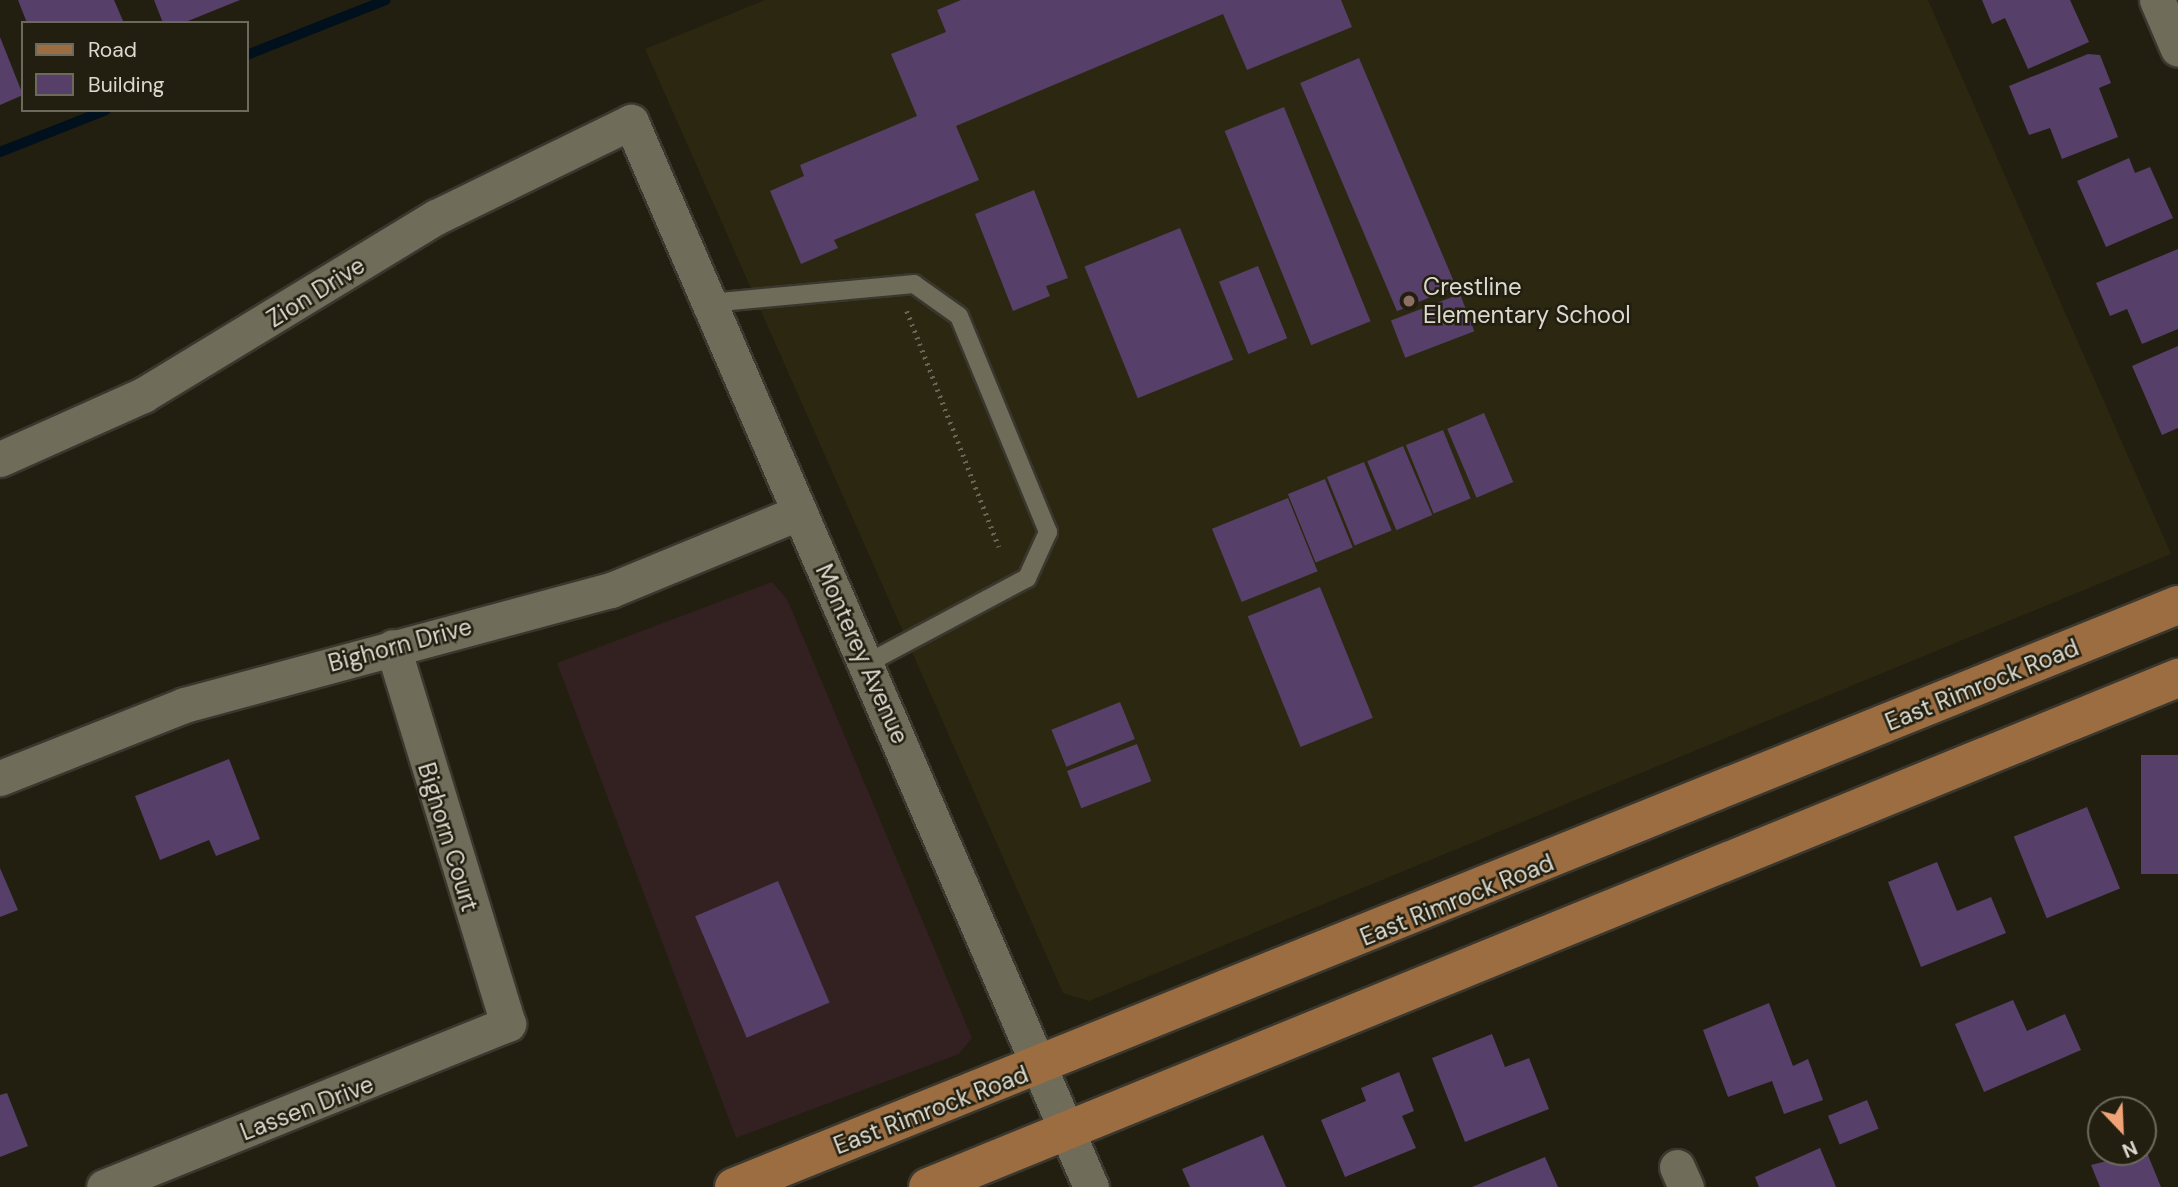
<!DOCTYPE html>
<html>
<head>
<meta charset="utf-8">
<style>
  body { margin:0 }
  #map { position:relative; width:2178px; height:1187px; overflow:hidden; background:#221f10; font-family:"DM Sans",sans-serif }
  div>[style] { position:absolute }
  .commercial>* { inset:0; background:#332021 }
  .built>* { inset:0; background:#2c2711 }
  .stream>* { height:10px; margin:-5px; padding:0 5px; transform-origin:5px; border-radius:5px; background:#00101d }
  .building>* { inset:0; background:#563f68; transform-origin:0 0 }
  .path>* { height:4.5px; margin-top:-2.25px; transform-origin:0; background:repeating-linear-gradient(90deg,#686558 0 2px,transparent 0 7px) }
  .roads { filter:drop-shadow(2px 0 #3a372e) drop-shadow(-2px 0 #3a372e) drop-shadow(0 2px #3a372e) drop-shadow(0 -2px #3a372e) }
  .service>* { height:18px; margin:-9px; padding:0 9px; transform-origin:9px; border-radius:9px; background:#6f6c5a }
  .minor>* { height:35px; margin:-17.5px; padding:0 17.5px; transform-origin:17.5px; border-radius:17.5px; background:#6f6c5a }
  .primary>* { height:38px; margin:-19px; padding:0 19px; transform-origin:19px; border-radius:19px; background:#9b6d41 }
  .dots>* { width:19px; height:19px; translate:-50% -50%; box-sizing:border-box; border:4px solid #221f10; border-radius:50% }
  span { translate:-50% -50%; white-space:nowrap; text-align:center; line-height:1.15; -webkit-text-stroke:5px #221f10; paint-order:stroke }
  .poi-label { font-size:24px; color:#dcdad0 }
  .left { translate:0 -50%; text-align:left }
  .street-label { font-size:24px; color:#dcdad0 }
  .legend { position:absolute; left:21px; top:21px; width:228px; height:91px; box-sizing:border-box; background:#221f10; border:2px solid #6c6a5d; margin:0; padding:9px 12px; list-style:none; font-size:21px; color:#dcdad0 }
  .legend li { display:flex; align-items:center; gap:14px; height:35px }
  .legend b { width:35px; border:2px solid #6c6a5d }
  .north { position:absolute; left:2087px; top:1096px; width:70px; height:70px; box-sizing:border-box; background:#221f10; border:2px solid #6c6a5d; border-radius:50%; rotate:157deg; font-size:19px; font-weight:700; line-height:28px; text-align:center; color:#dcdad0 }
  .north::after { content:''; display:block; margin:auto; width:24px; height:32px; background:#efa377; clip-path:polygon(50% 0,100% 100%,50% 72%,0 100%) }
</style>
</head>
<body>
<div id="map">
  <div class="commercial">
    <div style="clip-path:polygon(772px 582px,787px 599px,972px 1038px,959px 1054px,736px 1138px,557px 663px)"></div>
  </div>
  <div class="built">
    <div style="clip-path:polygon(765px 0,1928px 0,2171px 554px,1089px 1001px,1063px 993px,645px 49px)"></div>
  </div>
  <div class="stream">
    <div style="left:247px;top:55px;width:149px;rotate:-21.6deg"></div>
    <div style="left:0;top:152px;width:114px;rotate:-21.6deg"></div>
  </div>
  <div class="building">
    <div style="clip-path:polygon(18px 0,114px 0,124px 23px,27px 23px)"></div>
    <div style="clip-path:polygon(154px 0,240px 0,183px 23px,163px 23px)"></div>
    <div style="clip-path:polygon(961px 0,1341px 0,1352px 27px,1247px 70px,1223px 14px,956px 126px,979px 180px,834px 240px,838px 248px,801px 264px,770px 191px,804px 176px,800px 165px,917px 116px,891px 54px,946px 32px,937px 10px)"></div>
    <div style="clip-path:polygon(1982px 0,2070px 0,2089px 42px,2028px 69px,2005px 18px,1992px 24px)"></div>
    <div style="clip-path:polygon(0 37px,23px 95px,0 105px)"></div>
    <div style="clip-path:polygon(2088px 54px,2100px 55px,2111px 83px,2099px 88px,2118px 137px,2062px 159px,2050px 128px,2029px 135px,2009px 86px)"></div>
    <div style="left:1359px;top:58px;width:248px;height:64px;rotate:67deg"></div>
    <div style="left:1284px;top:107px;width:231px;height:64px;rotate:68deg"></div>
    <div style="clip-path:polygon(2129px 158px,2135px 173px,2150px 167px,2173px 218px,2106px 247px,2077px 181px)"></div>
    <div style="clip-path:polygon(1034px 190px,1068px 278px,1046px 286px,1050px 296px,1013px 311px,975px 214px)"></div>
    <div style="left:1180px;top:228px;width:142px;height:103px;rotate:68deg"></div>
    <div style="clip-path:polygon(2178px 249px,2178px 329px,2142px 344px,2127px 309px,2110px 316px,2096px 283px)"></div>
    <div style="left:1258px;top:266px;width:78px;height:42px;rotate:68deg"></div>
    <div style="left:1460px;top:294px;width:40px;height:74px;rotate:69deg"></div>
    <div style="clip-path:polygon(2178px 346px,2178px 428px,2162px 435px,2132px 366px)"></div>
    <div style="left:1484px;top:413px;width:75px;height:40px;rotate:67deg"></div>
    <div style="left:1443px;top:430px;width:74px;height:40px;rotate:68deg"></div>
    <div style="left:1403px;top:446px;width:75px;height:39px;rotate:67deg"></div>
    <div style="left:1364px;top:462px;width:74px;height:40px;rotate:68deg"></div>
    <div style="left:1325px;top:479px;width:74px;height:40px;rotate:68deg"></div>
    <div style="left:1288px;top:498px;width:79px;height:82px;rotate:68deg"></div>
    <div style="left:1320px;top:587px;width:141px;height:78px;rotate:68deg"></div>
    <div style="left:1120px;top:702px;width:40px;height:74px;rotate:68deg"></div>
    <div style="left:1137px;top:744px;width:40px;height:75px;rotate:69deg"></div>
    <div style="left:2178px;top:755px;width:119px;height:37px;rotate:90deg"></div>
    <div style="clip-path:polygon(229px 759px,260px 839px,216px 856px,209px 840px,160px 860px,135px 796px)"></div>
    <div style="left:2087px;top:807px;width:88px;height:79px;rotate:68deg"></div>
    <div style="clip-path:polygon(1937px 862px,1957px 911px,1991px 897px,2006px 933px,1921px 967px,1888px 882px)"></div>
    <div style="clip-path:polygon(0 868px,18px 910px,0 917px)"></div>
    <div style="left:778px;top:881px;width:132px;height:90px;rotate:67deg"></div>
    <div style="clip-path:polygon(2013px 1000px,2027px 1031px,2065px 1014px,2081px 1050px,1984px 1092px,1955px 1024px)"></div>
    <div style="clip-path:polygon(1769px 1003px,1793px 1066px,1808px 1059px,1823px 1100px,1784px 1114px,1772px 1081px,1728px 1097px,1703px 1030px)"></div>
    <div style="clip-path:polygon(1492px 1034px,1505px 1067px,1529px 1058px,1549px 1109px,1465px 1142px,1432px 1058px)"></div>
    <div style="clip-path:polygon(1399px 1072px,1414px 1111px,1402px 1116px,1416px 1148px,1345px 1177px,1321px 1120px,1366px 1101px,1361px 1088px)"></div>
    <div style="clip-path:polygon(7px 1093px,28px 1146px,0 1157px,0 1095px)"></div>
    <div style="left:1867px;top:1100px;width:31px;height:42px;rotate:68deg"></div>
    <div style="clip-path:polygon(1263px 1135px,1286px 1187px,1190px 1187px,1182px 1169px)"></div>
    <div style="clip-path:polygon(2143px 1143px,2161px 1187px,2100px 1187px,2091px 1165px,2143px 1152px)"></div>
    <div style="clip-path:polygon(1820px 1148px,1836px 1187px,1759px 1187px,1755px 1177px)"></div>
    <div style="clip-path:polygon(1545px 1157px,1558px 1187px,1472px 1187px)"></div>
  </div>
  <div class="path">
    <div style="left:907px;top:311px;width:253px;rotate:68.7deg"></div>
  </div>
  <div class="roads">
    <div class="service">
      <div style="left:709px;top:303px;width:206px;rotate:-5.3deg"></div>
      <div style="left:914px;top:284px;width:55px;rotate:35.4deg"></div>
      <div style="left:959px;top:316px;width:234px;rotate:67.6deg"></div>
      <div style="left:1048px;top:532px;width:51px;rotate:114.5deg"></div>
      <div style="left:1027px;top:578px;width:183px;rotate:151.9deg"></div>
    </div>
    <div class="minor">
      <div style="left:2157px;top:0;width:53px;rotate:66.8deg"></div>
      <div style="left:0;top:459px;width:157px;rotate:-24.1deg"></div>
      <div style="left:143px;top:395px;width:343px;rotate:-31.3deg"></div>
      <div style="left:436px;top:217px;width:217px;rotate:-26deg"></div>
      <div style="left:631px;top:122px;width:1160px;rotate:66.64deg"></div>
      <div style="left:0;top:778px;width:198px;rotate:-21.6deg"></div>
      <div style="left:184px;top:705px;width:442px;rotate:-15.1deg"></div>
      <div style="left:611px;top:590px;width:204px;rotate:-22.4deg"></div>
      <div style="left:1677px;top:1167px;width:22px;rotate:66deg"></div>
      <div style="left:104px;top:1187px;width:436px;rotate:-22deg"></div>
      <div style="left:508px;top:1024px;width:394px;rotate:-107deg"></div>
    </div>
    <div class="primary">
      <div style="left:734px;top:1187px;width:1557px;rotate:-21.95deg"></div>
      <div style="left:928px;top:1187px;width:1350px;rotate:-22.16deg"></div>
    </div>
  </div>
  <div class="dots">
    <div style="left:1409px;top:301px;background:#8d6e63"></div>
  </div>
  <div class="poi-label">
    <span class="left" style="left:1423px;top:301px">Crestline<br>Elementary School</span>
  </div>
  <div class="street-label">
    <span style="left:316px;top:292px;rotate:-32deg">Zion Drive</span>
    <span style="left:400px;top:645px;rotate:-15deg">Bighorn Drive</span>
    <span style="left:862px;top:654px;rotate:66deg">Monterey Avenue</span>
    <span style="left:1982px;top:685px;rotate:-22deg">East Rimrock Road</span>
    <span style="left:448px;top:837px;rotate:73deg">Bighorn Court</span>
    <span style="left:1457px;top:900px;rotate:-22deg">East Rimrock Road</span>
    <span style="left:307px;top:1108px;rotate:-21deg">Lassen Drive</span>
    <span style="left:931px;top:1110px;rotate:-21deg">East Rimrock Road</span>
  </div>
  <ul class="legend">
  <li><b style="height:9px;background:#9b6d41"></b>Road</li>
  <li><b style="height:19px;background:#563f68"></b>Building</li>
  </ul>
  <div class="north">N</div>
</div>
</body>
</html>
